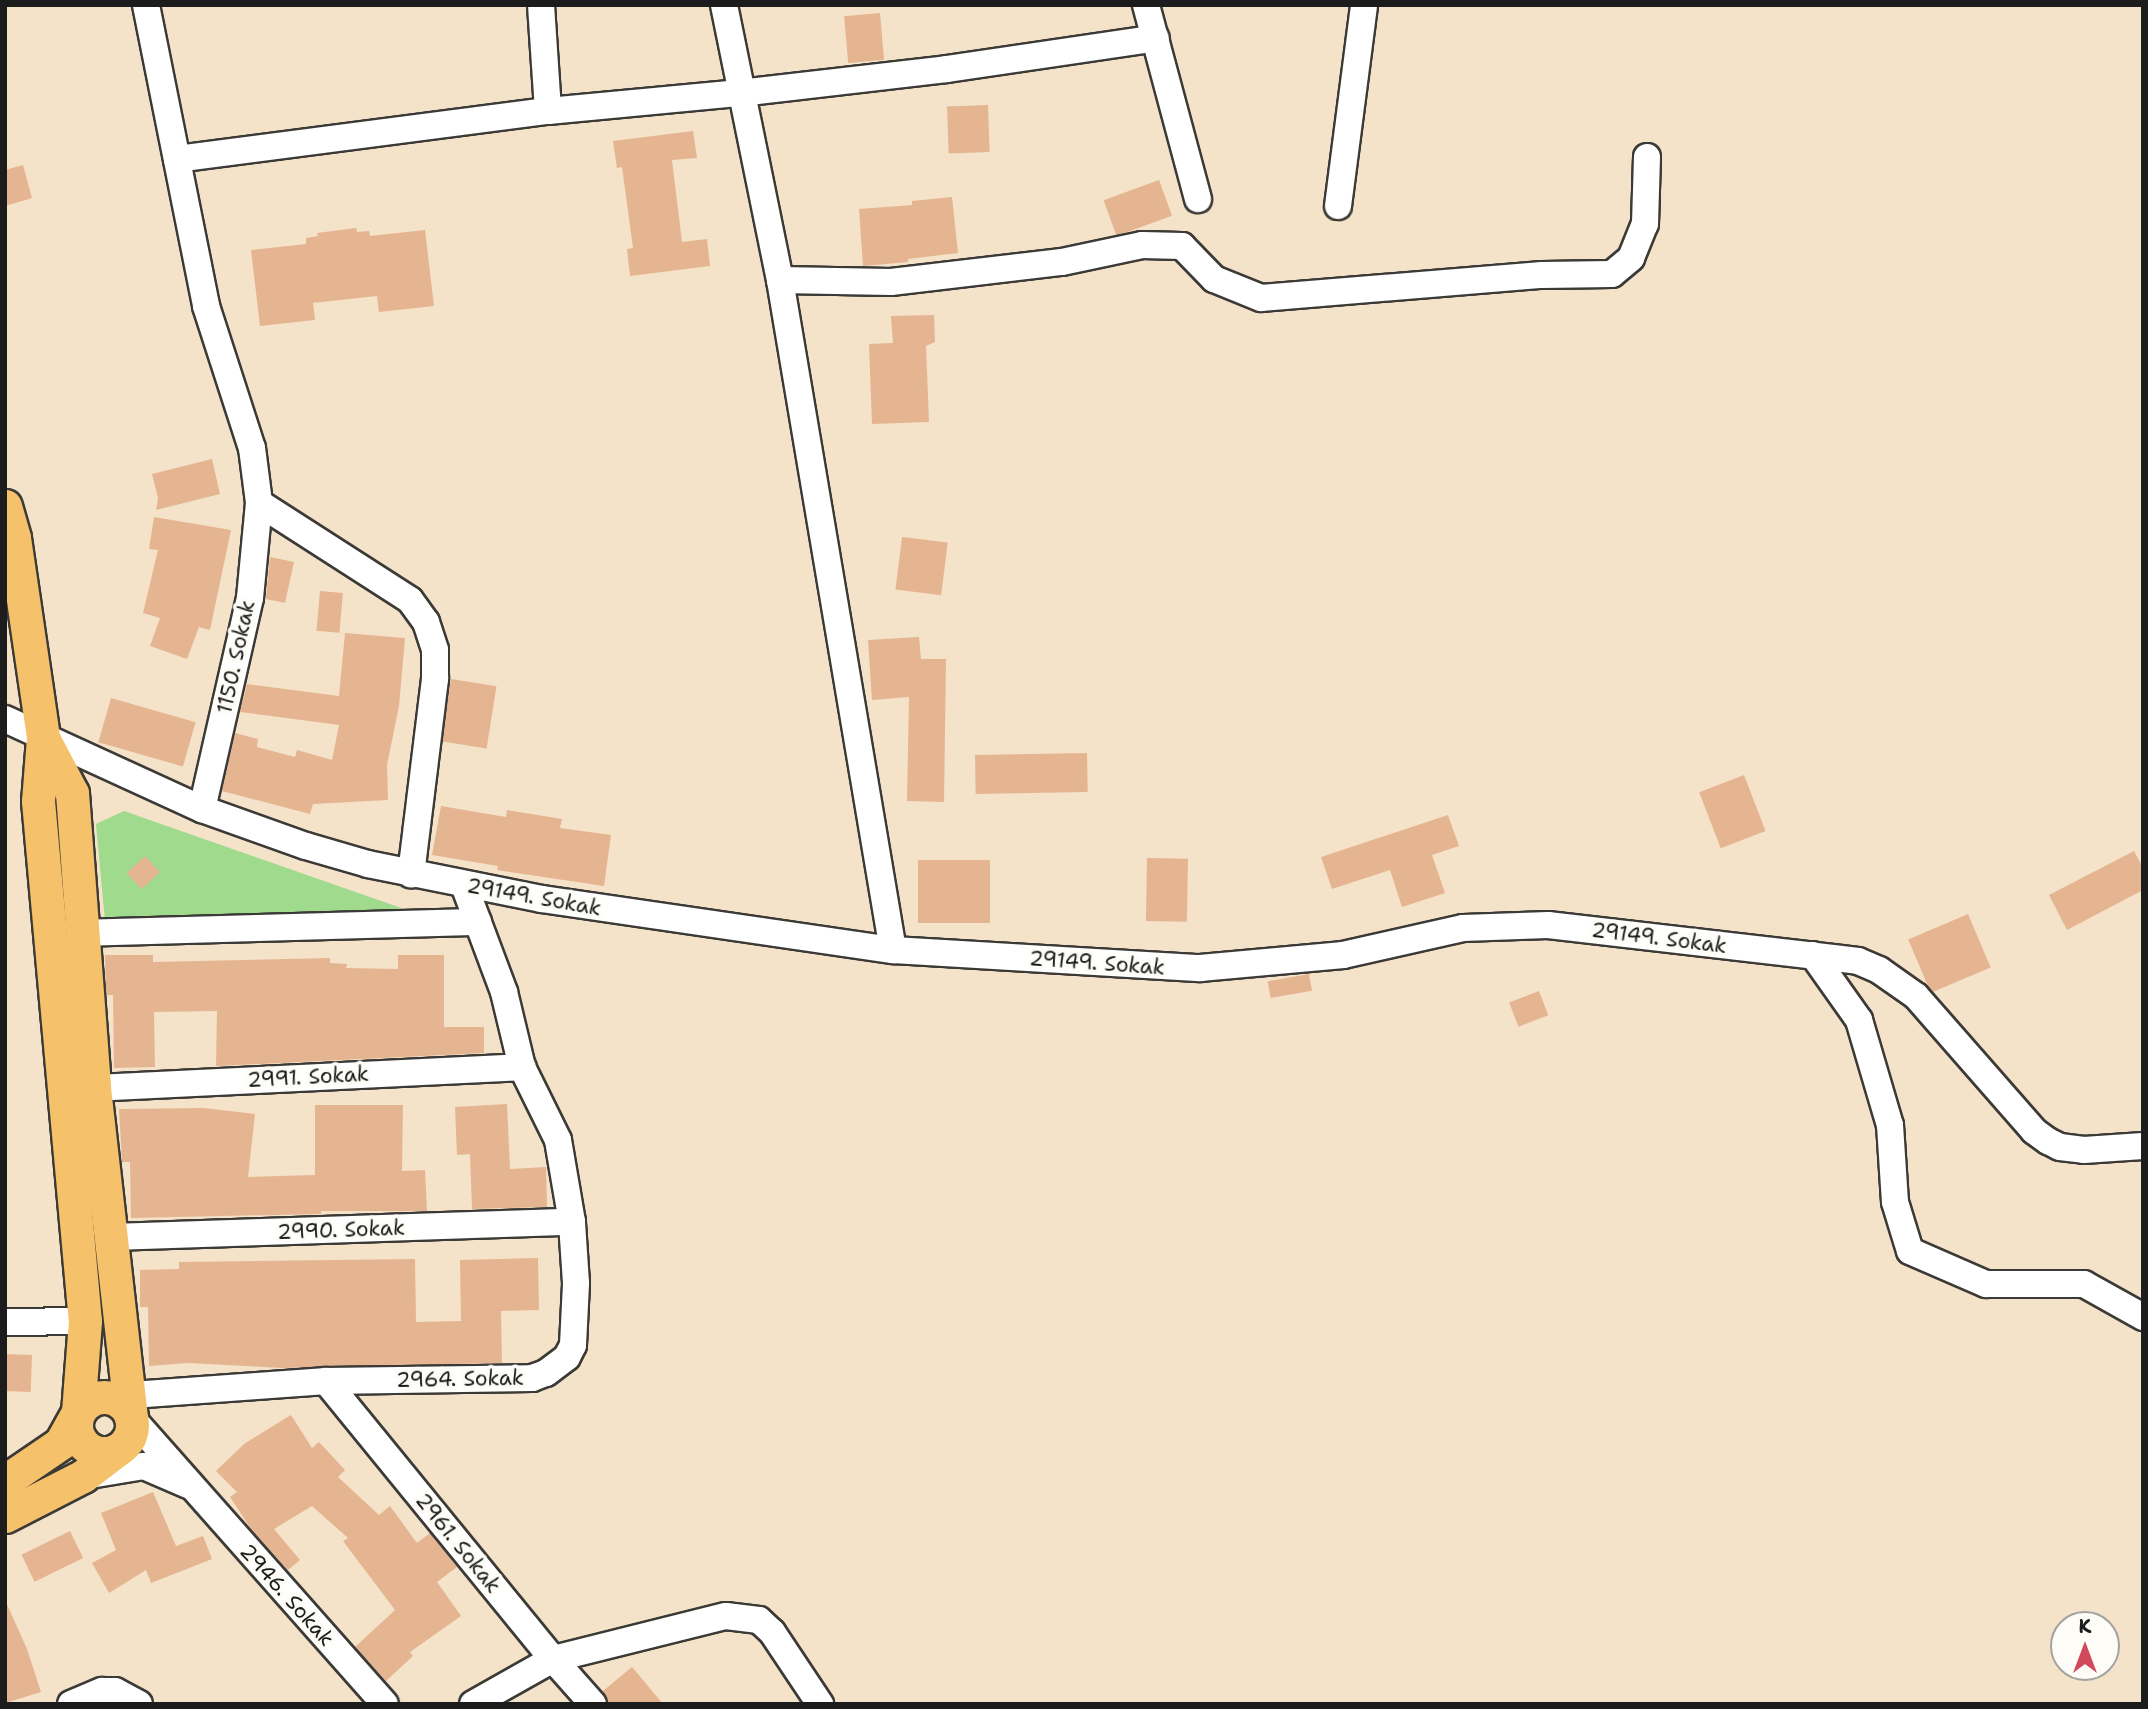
<!DOCTYPE html>
<html>
<head>
<meta charset="utf-8">
<style>
  body { margin:0 }
  #map { position:relative; width:2148px; height:1709px; overflow:hidden; background:#f4e2c9; font-family:"Shantell Sans",sans-serif }
  div>[style] { position:absolute }
  .green>* { inset:0; background:#9fda8d }
  .building>* { inset:0; background:#e5b591; transform-origin:0 0 }
  .roads { filter:drop-shadow(2px 0 #3c3a36) drop-shadow(-2px 0 #3c3a36) drop-shadow(0 2px #3c3a36) drop-shadow(0 -2px #3c3a36) }
  .minor>* { height:26px; margin:-13px; padding:0 13px; transform-origin:13px; border-radius:13px; background:#fff }
  .major>* { height:33px; margin:-16.5px; padding:0 16.5px; transform-origin:16.5px; border-radius:16.5px; background:#f5c16b }
  .major>.ring { margin:-16.5px; padding:0; box-sizing:content-box; background:none; border:33px solid #f5c16b; border-radius:50% }
  span { translate:-50% -50%; white-space:nowrap; text-align:center; line-height:1.15; -webkit-text-stroke:7px #fdfcf7; paint-order:stroke }
  .street-label { font-size:21px; color:#1c1c1c }
  .frame { position:absolute; inset:0; border:7px solid #1c1c1c; pointer-events:none }
  .north { position:absolute; left:2050px; top:1611px; width:70px; height:70px; box-sizing:border-box; background:#fdfcf7; border:2px solid #a3a29f; border-radius:50%; rotate:0deg; font-size:19px; font-weight:700; line-height:28px; text-align:center; color:#1c1c1c }
  .north::after { content:''; display:block; margin:auto; width:24px; height:32px; background:#d1495b; clip-path:polygon(50% 0,100% 100%,50% 72%,0 100%) }
</style>
</head>
<body>
<div id="map">
  <div class="green">
    <div style="clip-path:polygon(124px 811px,404px 909px,403px 916px,105px 921px,96px 824px)"></div>
  </div>
  <div class="building">
    <div style="left:880px;top:13px;width:47px;height:36px;rotate:85deg"></div>
    <div style="left:988px;top:105px;width:47px;height:41px;rotate:88deg"></div>
    <div style="clip-path:polygon(693px 131px,697px 158px,672px 160px,682px 242px,707px 239px,710px 266px,630px 276px,627px 249px,633px 248px,622px 167px,617px 168px,613px 141px)"></div>
    <div style="clip-path:polygon(23px 165px,32px 198px,5px 206px,5px 170px)"></div>
    <div style="left:1159px;top:180px;width:38px;height:59px;rotate:70deg"></div>
    <div style="clip-path:polygon(952px 197px,958px 253px,908px 259px,908px 262px,863px 266px,859px 209px,912px 205px,912px 201px)"></div>
    <div style="clip-path:polygon(356px 228px,357px 232px,369px 231px,370px 236px,425px 230px,434px 306px,379px 312px,377px 296px,313px 303px,315px 320px,260px 326px,251px 250px,306px 244px,306px 238px,318px 236px,317px 233px)"></div>
    <div style="clip-path:polygon(934px 315px,935px 342px,926px 346px,929px 422px,872px 424px,869px 344px,893px 343px,891px 316px)"></div>
    <div style="clip-path:polygon(212px 459px,220px 494px,156px 510px,158px 498px,152px 474px)"></div>
    <div style="clip-path:polygon(154px 517px,231px 530px,210px 630px,199px 627px,187px 659px,150px 646px,160px 618px,143px 613px,158px 550px,149px 549px)"></div>
    <div style="left:902px;top:537px;width:46px;height:53px;rotate:7deg"></div>
    <div style="clip-path:polygon(270px 557px,294px 562px,285px 603px,266px 599px)"></div>
    <div style="left:320px;top:591px;width:23px;height:40px;rotate:5deg"></div>
    <div style="clip-path:polygon(345px 633px,405px 638px,399px 706px,387px 765px,388px 800px,313px 804px,310px 814px,222px 791px,235px 733px,258px 739px,257px 747px,295px 757px,297px 750px,332px 760px,339px 725px,240px 712px,247px 684px,339px 696px)"></div>
    <div style="clip-path:polygon(919px 637px,921px 659px,946px 659px,944px 802px,907px 801px,909px 697px,872px 700px,868px 640px)"></div>
    <div style="left:451px;top:679px;width:46px;height:63px;rotate:9deg"></div>
    <div style="left:111px;top:698px;width:88px;height:46px;rotate:16deg"></div>
    <div style="left:1087px;top:753px;width:39px;height:112px;rotate:89deg"></div>
    <div style="left:1744px;top:775px;width:60px;height:48px;rotate:69deg"></div>
    <div style="clip-path:polygon(441px 806px,506px 817px,507px 810px,562px 819px,560px 828px,611px 835px,604px 886px,497px 870px,498px 866px,432px 855px)"></div>
    <div style="clip-path:polygon(1448px 815px,1459px 846px,1432px 855px,1445px 893px,1402px 907px,1390px 870px,1332px 889px,1321px 857px)"></div>
    <div style="clip-path:polygon(2134px 851px,2143px 868px,2143px 890px,2067px 930px,2049px 895px)"></div>
    <div style="left:145px;top:856px;width:22px;height:25px;rotate:47deg"></div>
    <div style="left:1147px;top:858px;width:41px;height:63px;rotate:1deg"></div>
    <div style="left:990px;top:860px;width:63px;height:72px;rotate:90deg"></div>
    <div style="left:1968px;top:914px;width:58px;height:65px;rotate:67deg"></div>
    <div style="clip-path:polygon(105px 955px,153px 955px,153px 962px,330px 958px,330px 963px,347px 964px,346px 968px,398px 969px,398px 955px,444px 955px,444px 1027px,484px 1027px,484px 1053px,216px 1066px,217px 1011px,154px 1012px,155px 1067px,114px 1068px,113px 995px,106px 995px)"></div>
    <div style="left:1309px;top:974px;width:17px;height:42px;rotate:80deg"></div>
    <div style="left:1539px;top:991px;width:26px;height:32px;rotate:69deg"></div>
    <div style="clip-path:polygon(507px 1104px,510px 1169px,546px 1167px,547px 1207px,472px 1209px,470px 1154px,457px 1155px,455px 1107px)"></div>
    <div style="clip-path:polygon(315px 1105px,403px 1105px,402px 1171px,425px 1170px,427px 1211px,321px 1211px,321px 1214px,131px 1218px,130px 1162px,122px 1162px,119px 1109px,204px 1108px,255px 1114px,248px 1177px,315px 1175px)"></div>
    <div style="clip-path:polygon(538px 1258px,539px 1310px,501px 1311px,502px 1363px,283px 1368px,188px 1363px,149px 1366px,148px 1307px,140px 1307px,140px 1270px,179px 1269px,179px 1262px,415px 1259px,416px 1322px,461px 1321px,460px 1260px)"></div>
    <div style="left:5px;top:1354px;width:27px;height:37px;rotate:2deg"></div>
    <div style="clip-path:polygon(291px 1415px,312px 1448px,319px 1442px,345px 1470px,338px 1477px,379px 1515px,390px 1506px,417px 1543px,430px 1533px,457px 1567px,437px 1582px,461px 1616px,410px 1652px,413px 1656px,386px 1681px,355px 1647px,395px 1610px,343px 1541px,348px 1538px,312px 1506px,274px 1529px,300px 1560px,288px 1570px,251px 1529px,230px 1497px,237px 1492px,216px 1471px,244px 1444px)"></div>
    <div style="clip-path:polygon(153px 1492px,176px 1546px,203px 1536px,212px 1559px,151px 1583px,146px 1570px,109px 1593px,92px 1563px,116px 1550px,101px 1513px)"></div>
    <div style="left:70px;top:1531px;width:30px;height:54px;rotate:64deg"></div>
    <div style="clip-path:polygon(5px 1600px,27px 1649px,41px 1692px,5px 1703px)"></div>
    <div style="clip-path:polygon(632px 1667px,663px 1704px,608px 1704px,603px 1691px)"></div>
  </div>
  <div class="roads">
    <div class="minor">
      <div style="left:146px;top:5px;width:307px;rotate:78.7deg"></div>
      <div style="left:206px;top:306px;width:149px;rotate:72.1deg"></div>
      <div style="left:252px;top:448px;width:55px;rotate:82.7deg"></div>
      <div style="left:259px;top:503px;width:179px;rotate:32.7deg"></div>
      <div style="left:410px;top:600px;width:27px;rotate:54deg"></div>
      <div style="left:426px;top:622px;width:29px;rotate:72deg"></div>
      <div style="left:435px;top:650px;width:29px;rotate:90deg"></div>
      <div style="left:435px;top:679px;width:197px;rotate:97deg"></div>
      <div style="left:541px;top:5px;width:106px;rotate:86.2deg"></div>
      <div style="left:724px;top:5px;width:281px;rotate:78.5deg"></div>
      <div style="left:780px;top:280px;width:679px;rotate:80.43deg"></div>
      <div style="left:1146px;top:5px;width:201px;rotate:75deg"></div>
      <div style="left:177px;top:159px;width:374px;rotate:-7.4deg"></div>
      <div style="left:548px;top:111px;width:193px;rotate:-5.4deg"></div>
      <div style="left:740px;top:93px;width:208px;rotate:-6.6deg"></div>
      <div style="left:947px;top:69px;width:211px;rotate:-8.4deg"></div>
      <div style="left:1338px;top:206px;width:203px;rotate:-82.6deg"></div>
      <div style="left:780px;top:280px;width:111px;rotate:1deg"></div>
      <div style="left:891px;top:282px;width:172px;rotate:-6.7deg"></div>
      <div style="left:1062px;top:262px;width:82px;rotate:-12deg"></div>
      <div style="left:1142px;top:245px;width:40px;rotate:1.4deg"></div>
      <div style="left:1182px;top:246px;width:46px;rotate:45.9deg"></div>
      <div style="left:1214px;top:279px;width:51px;rotate:22deg"></div>
      <div style="left:1261px;top:298px;width:282px;rotate:-4.7deg"></div>
      <div style="left:1542px;top:275px;width:70px;rotate:-0.8deg"></div>
      <div style="left:1612px;top:274px;width:25px;rotate:-40deg"></div>
      <div style="left:1631px;top:258px;width:37px;rotate:-68deg"></div>
      <div style="left:1645px;top:224px;width:67px;rotate:-88.3deg"></div>
      <div style="left:5px;top:719px;width:217px;rotate:24.6deg"></div>
      <div style="left:202px;top:809px;width:110px;rotate:19.6deg"></div>
      <div style="left:306px;top:846px;width:65px;rotate:16.2deg"></div>
      <div style="left:368px;top:864px;width:177px;rotate:11.4deg"></div>
      <div style="left:542px;top:899px;width:355px;rotate:8.3deg"></div>
      <div style="left:893px;top:950px;width:308px;rotate:3.4deg"></div>
      <div style="left:1200px;top:968px;width:144px;rotate:-5.2deg"></div>
      <div style="left:1343px;top:955px;width:123px;rotate:-12.7deg"></div>
      <div style="left:1463px;top:928px;width:85px;rotate:-2deg"></div>
      <div style="left:1548px;top:925px;width:312px;rotate:6.6deg"></div>
      <div style="left:1858px;top:961px;width:23px;rotate:23deg"></div>
      <div style="left:1879px;top:970px;width:45px;rotate:35.1deg"></div>
      <div style="left:1916px;top:996px;width:179px;rotate:48.8deg"></div>
      <div style="left:2034px;top:1131px;width:17px;rotate:36deg"></div>
      <div style="left:2048px;top:1141px;width:13px;rotate:27deg"></div>
      <div style="left:2060px;top:1147px;width:24px;rotate:7deg"></div>
      <div style="left:2084px;top:1150px;width:59px;rotate:-3.9deg"></div>
      <div style="left:202px;top:809px;width:216px;rotate:-77.2deg"></div>
      <div style="left:250px;top:598px;width:95px;rotate:-84.6deg"></div>
      <div style="left:82px;top:933px;width:396px;rotate:-1.6deg"></div>
      <div style="left:1813px;top:955px;width:80px;rotate:54.7deg"></div>
      <div style="left:1859px;top:1020px;width:109px;rotate:73.6deg"></div>
      <div style="left:1890px;top:1125px;width:77px;rotate:86.3deg"></div>
      <div style="left:1895px;top:1202px;width:51px;rotate:73deg"></div>
      <div style="left:1910px;top:1251px;width:83px;rotate:23.5deg"></div>
      <div style="left:1986px;top:1284px;width:98px"></div>
      <div style="left:2084px;top:1284px;width:68px;rotate:29.2deg"></div>
      <div style="left:94px;top:1088px;width:429px;rotate:-2.8deg"></div>
      <div style="left:110px;top:1237px;width:462px;rotate:-1.9deg"></div>
      <div style="left:5px;top:1322px;width:80px;rotate:-0.7deg"></div>
      <div style="left:326px;top:1381px;width:359px;rotate:50.8deg"></div>
      <div style="left:553px;top:1659px;width:60px;rotate:48.4deg"></div>
      <div style="left:104px;top:1397px;width:223px;rotate:-4.1deg"></div>
      <div style="left:326px;top:1381px;width:206px;rotate:-0.8deg"></div>
      <div style="left:532px;top:1378px;width:15px;rotate:-20deg"></div>
      <div style="left:546px;top:1373px;width:26px;rotate:-37deg"></div>
      <div style="left:567px;top:1357px;width:13px;rotate:-63deg"></div>
      <div style="left:573px;top:1345px;width:62px;rotate:-87.2deg"></div>
      <div style="left:576px;top:1283px;width:61px;rotate:-93.8deg"></div>
      <div style="left:572px;top:1222px;width:83px;rotate:-99.7deg"></div>
      <div style="left:558px;top:1140px;width:81px;rotate:-116.3deg"></div>
      <div style="left:522px;top:1067px;width:77px;rotate:-103.5deg"></div>
      <div style="left:504px;top:992px;width:114px;rotate:-110.5deg"></div>
      <div style="left:131px;top:1417px;width:383px;rotate:48.5deg"></div>
      <div style="left:84px;top:1476px;width:61px;rotate:-9.5deg"></div>
      <div style="left:144px;top:1466px;width:48px;rotate:23.4deg"></div>
      <div style="left:71px;top:1704px;width:34px;rotate:-23deg"></div>
      <div style="left:102px;top:1691px;width:13px"></div>
      <div style="left:115px;top:1691px;width:27px;rotate:28deg"></div>
      <div style="left:473px;top:1704px;width:92px;rotate:-29.4deg"></div>
      <div style="left:553px;top:1659px;width:178px;rotate:-14deg"></div>
      <div style="left:726px;top:1616px;width:33px;rotate:7deg"></div>
      <div style="left:759px;top:1620px;width:18px;rotate:43deg"></div>
      <div style="left:772px;top:1632px;width:87px;rotate:56.3deg"></div>
    </div>
    <div class="major">
      <div style="left:5px;top:506px;width:33px;rotate:74deg"></div>
      <div style="left:14px;top:538px;width:202px;rotate:81.7deg"></div>
      <div style="left:43px;top:738px;width:63px;rotate:94.5deg"></div>
      <div style="left:38px;top:801px;width:522px;rotate:84.84deg"></div>
      <div style="left:85px;top:1321px;width:91px;rotate:94.4deg"></div>
      <div style="left:78px;top:1412px;width:35px;rotate:119deg"></div>
      <div style="left:61px;top:1443px;width:68px;rotate:145.8deg"></div>
      <div style="left:43px;top:738px;width:62px;rotate:62.2deg"></div>
      <div style="left:72px;top:793px;width:296px;rotate:85.7deg"></div>
      <div style="left:94px;top:1088px;width:331px;rotate:83.6deg"></div>
      <div class="ring" style="left:76px;top:1397px;width:23px;height:23px"></div>
      <div style="left:5px;top:1516px;width:88px;rotate:-27.1deg"></div>
      <div style="left:83px;top:1476px;width:43px;rotate:-37.4deg"></div>
    </div>
  </div>
  <div class="street-label">
    <span style="left:236px;top:657px;rotate:-78deg">1150. Sokak</span>
    <span style="left:534px;top:897px;rotate:10deg">29149. Sokak</span>
    <span style="left:1659px;top:938px;rotate:7deg">29149. Sokak</span>
    <span style="left:1097px;top:963px;rotate:4deg">29149. Sokak</span>
    <span style="left:308px;top:1077px;rotate:-3deg">2991. Sokak</span>
    <span style="left:341px;top:1230px;rotate:-2deg">2990. Sokak</span>
    <span style="left:460px;top:1379px;rotate:-1deg">2964. Sokak</span>
    <span style="left:458px;top:1543px;rotate:51deg">2961. Sokak</span>
    <span style="left:287px;top:1595px;rotate:48deg">2946. Sokak</span>
  </div>
  <div class="frame"></div>
  <div class="north">K</div>
</div>
</body>
</html>
